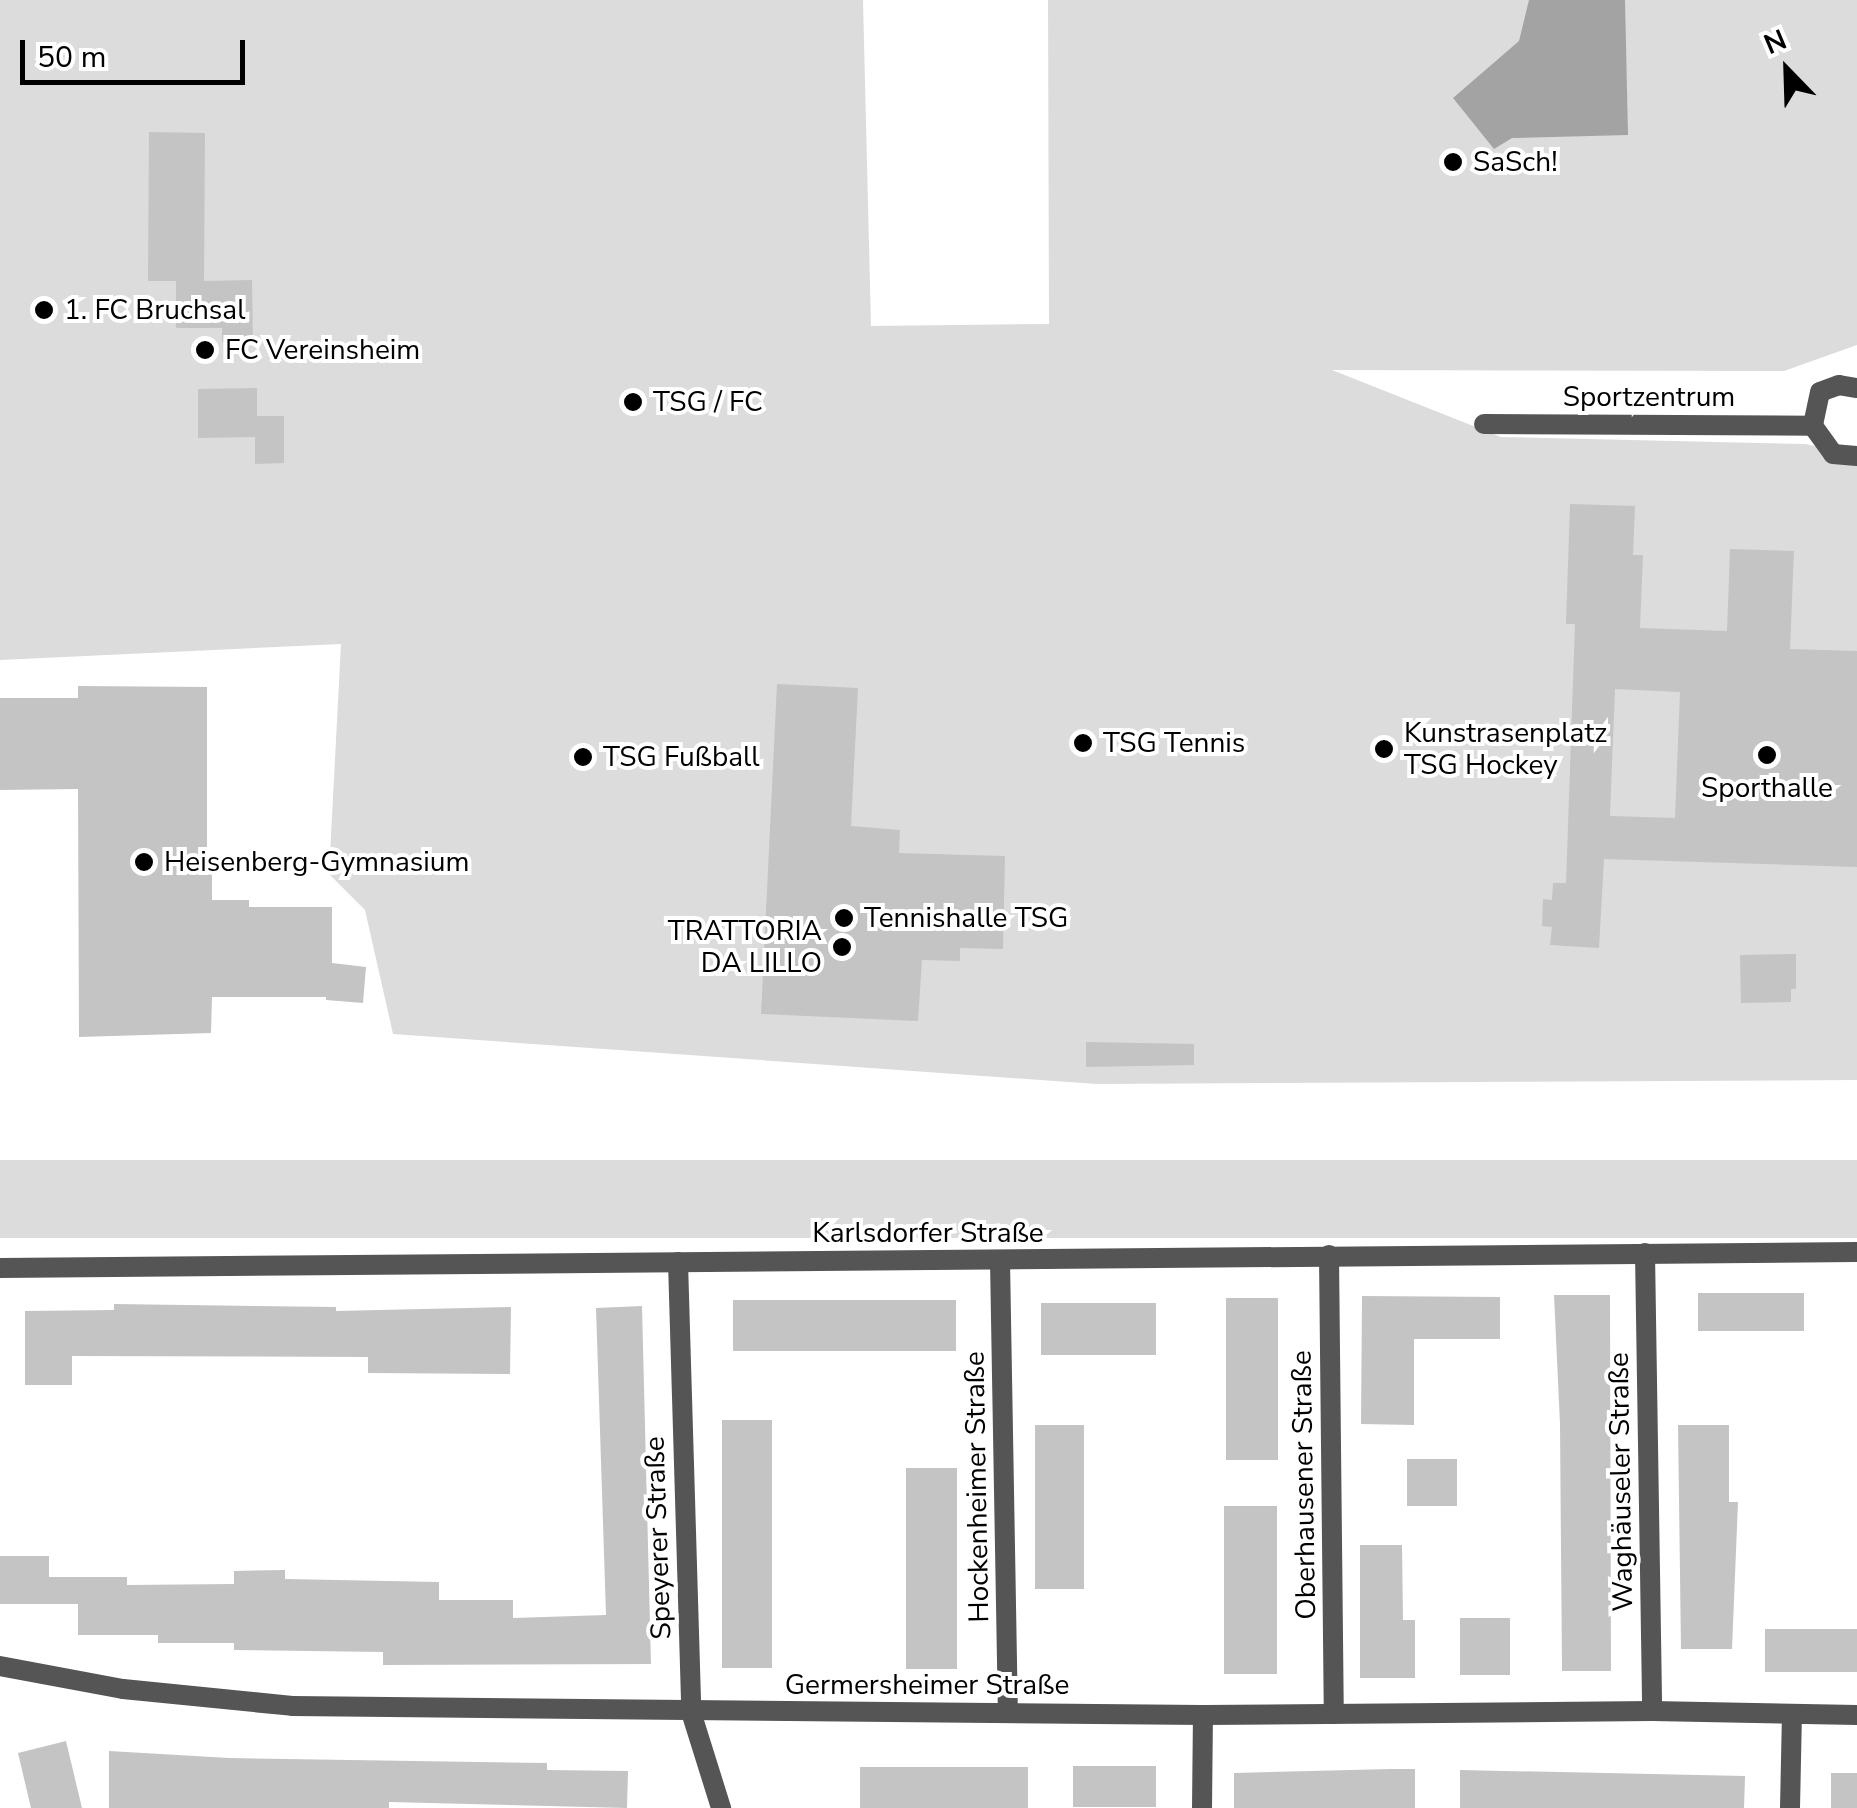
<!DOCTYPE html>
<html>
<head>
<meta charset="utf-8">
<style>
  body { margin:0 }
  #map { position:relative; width:1857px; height:1808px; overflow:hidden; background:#fff; font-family:"Nunito Sans",sans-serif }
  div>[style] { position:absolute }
  .green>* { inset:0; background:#dcdcdc; transform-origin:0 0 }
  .water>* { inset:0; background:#a3a3a3 }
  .building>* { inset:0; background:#c4c4c4; transform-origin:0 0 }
  .minor>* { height:20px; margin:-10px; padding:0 10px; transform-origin:10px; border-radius:10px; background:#555 }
  .dots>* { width:28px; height:28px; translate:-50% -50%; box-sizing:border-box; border:5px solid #fff; border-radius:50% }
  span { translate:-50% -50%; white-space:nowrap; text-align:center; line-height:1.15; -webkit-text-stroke:8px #fff; paint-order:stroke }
  .poi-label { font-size:28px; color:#000 }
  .left { translate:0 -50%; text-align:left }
  .right { translate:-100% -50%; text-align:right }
  .street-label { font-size:28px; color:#000 }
  .north { position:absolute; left:1737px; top:20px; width:100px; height:100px; -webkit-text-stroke:8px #fff; paint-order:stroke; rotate:337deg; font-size:28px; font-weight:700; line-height:40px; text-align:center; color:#000 }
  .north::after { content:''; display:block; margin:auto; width:35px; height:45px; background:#000; clip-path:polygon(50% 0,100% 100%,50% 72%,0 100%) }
  .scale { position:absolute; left:20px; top:40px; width:225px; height:45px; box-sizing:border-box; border:5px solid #000; border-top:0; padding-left:12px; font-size:30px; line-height:35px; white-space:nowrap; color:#000; -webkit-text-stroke:8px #fff; paint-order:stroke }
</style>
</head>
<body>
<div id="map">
  <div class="green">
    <div style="clip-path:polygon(0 0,863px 0,871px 326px,1049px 324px,1048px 0,1857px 0,1857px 345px,1784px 371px,1332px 370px,1501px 437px,1805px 444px,1857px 454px,1857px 1080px,1097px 1084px,393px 1034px,365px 910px,329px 874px,341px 644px,0 660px)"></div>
    <div style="left:1857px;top:1160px;width:78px;height:1857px;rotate:90deg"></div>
  </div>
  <div class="water">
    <div style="clip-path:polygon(1529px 0,1625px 0,1628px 135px,1512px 138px,1494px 149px,1453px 98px,1519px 41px)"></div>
  </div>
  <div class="building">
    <div style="clip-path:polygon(149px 132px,205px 133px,204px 281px,252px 280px,253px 342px,222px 342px,222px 328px,176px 328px,176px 281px,148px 281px)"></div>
    <div style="clip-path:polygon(257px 388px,257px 416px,284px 416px,284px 463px,255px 464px,255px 437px,198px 438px,198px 389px)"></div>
    <div style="clip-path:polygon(evenodd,1570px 504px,1635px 506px,1633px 555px,1643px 555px,1640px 628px,1727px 631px,1730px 549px,1794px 551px,1790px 649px,1857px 651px,1857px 867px,1604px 859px,1599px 948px,1550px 945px,1552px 927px,1542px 926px,1543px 899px,1552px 900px,1553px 883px,1566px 883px,1575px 624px,1566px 624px,1570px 504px,1615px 689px,1680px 692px,1675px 818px,1610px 816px,1615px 689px)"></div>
    <div style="clip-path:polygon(777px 684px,858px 688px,851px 826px,900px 830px,899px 853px,1005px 856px,1003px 949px,960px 948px,960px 961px,922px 960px,918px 1021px,761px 1014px)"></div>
    <div style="clip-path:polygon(78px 686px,207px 687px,207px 856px,212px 869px,212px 900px,249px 900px,249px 907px,332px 907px,332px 963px,366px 967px,363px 1003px,326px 1000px,326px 997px,212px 997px,211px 1033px,79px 1037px,78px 789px,0 790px,0 698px,78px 698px)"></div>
    <div style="clip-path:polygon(1796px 954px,1796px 989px,1791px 989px,1791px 1002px,1741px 1003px,1740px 955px)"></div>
    <div style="clip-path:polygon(1086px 1042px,1194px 1044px,1194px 1065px,1086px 1067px)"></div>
    <div style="left:1698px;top:1293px;width:106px;height:38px"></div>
    <div style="clip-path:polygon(1554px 1295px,1610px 1295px,1611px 1671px,1562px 1671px,1560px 1424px)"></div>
    <div style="clip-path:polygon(1362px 1296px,1500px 1297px,1500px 1339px,1414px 1339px,1414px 1425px,1361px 1424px)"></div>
    <div style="left:1226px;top:1298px;width:52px;height:162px"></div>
    <div style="left:956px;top:1300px;width:51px;height:223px;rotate:90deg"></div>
    <div style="left:1041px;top:1303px;width:115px;height:52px"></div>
    <div style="clip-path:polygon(114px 1304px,336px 1307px,336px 1311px,511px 1307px,510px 1374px,368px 1373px,368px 1357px,72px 1356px,72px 1385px,25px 1385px,25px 1311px,114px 1310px)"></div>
    <div style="clip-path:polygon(642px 1306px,651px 1664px,383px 1665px,383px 1652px,234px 1650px,234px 1643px,158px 1643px,158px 1635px,78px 1635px,78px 1604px,0 1604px,0 1556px,49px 1556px,49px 1577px,127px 1577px,127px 1585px,234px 1584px,234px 1571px,285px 1570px,285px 1579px,439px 1582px,439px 1600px,513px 1600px,513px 1618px,606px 1615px,596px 1308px)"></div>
    <div style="left:722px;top:1420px;width:50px;height:248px"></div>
    <div style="left:1035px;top:1425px;width:49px;height:164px"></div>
    <div style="clip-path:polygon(1678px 1425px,1729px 1425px,1729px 1502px,1738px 1502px,1732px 1649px,1681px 1649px)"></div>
    <div style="left:1407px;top:1459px;width:50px;height:47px"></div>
    <div style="left:957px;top:1468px;width:201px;height:51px;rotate:90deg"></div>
    <div style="left:1224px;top:1506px;width:53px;height:168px"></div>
    <div style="clip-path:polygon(1360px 1545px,1402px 1545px,1403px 1620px,1415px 1620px,1415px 1678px,1360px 1678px)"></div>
    <div style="left:1460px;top:1618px;width:50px;height:57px"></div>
    <div style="left:1765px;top:1629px;width:92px;height:43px"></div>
    <div style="clip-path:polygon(66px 1741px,82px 1808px,31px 1808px,18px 1753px)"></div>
    <div style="clip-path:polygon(109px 1751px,229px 1758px,547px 1763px,547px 1770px,628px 1771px,627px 1808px,389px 1802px,389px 1808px,109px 1808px)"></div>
    <div style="left:1073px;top:1766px;width:83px;height:41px"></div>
    <div style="left:860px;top:1767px;width:168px;height:41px"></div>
    <div style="clip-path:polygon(1391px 1769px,1415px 1769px,1415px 1808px,1234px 1808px,1234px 1773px)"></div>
    <div style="clip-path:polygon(1460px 1770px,1745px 1776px,1744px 1808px,1460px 1808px)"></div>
    <div style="left:1831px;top:1773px;width:26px;height:35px"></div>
  </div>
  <div class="minor">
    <div style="left:1857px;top:388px;width:18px;rotate:-171deg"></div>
    <div style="left:1839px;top:385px;width:20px;rotate:160deg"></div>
    <div style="left:1820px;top:392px;width:35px;rotate:102deg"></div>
    <div style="left:1813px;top:426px;width:34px;rotate:54deg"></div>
    <div style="left:1833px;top:454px;width:24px;rotate:5deg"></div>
    <div style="left:1484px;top:424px;width:329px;rotate:0.3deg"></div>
    <div style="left:1645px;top:1253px;width:458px;rotate:89.1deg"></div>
    <div style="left:1329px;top:1255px;width:459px;rotate:89.4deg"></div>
    <div style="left:1000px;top:1261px;width:450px;rotate:89deg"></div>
    <div style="left:678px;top:1262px;width:450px;rotate:88.3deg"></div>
    <div style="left:691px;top:1712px;width:101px;rotate:72.6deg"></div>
    <div style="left:0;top:1268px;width:1857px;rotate:-0.49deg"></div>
    <div style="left:0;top:1666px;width:125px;rotate:10.6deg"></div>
    <div style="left:123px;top:1689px;width:170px;rotate:5.7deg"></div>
    <div style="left:292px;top:1706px;width:911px;rotate:0.57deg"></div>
    <div style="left:1203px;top:1715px;width:449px;rotate:-0.5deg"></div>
    <div style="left:1652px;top:1711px;width:205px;rotate:1.1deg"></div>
    <div style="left:1202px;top:1808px;width:93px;rotate:-89.4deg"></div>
    <div style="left:1790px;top:1808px;width:94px;rotate:-88.8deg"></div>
  </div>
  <div class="dots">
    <div style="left:1453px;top:162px;background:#000"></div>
    <div style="left:44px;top:310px;background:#000"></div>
    <div style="left:205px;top:350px;background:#000"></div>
    <div style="left:633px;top:402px;background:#000"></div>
    <div style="left:1083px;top:743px;background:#000"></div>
    <div style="left:1384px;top:749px;background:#000"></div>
    <div style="left:1767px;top:755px;background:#000"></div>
    <div style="left:583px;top:757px;background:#000"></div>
    <div style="left:144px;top:862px;background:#000"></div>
    <div style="left:844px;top:918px;background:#000"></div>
    <div style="left:842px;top:947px;background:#000"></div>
  </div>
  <div class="poi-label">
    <span class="left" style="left:1473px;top:162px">SaSch!</span>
    <span class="left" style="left:64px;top:310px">1. FC Bruchsal</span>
    <span class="left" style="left:225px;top:350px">FC Vereinsheim</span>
    <span class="left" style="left:653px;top:402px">TSG / FC</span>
    <span class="left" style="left:1404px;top:749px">Kunstrasenplatz<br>TSG Hockey</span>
    <span class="left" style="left:1103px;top:743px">TSG Tennis</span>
    <span class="left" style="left:603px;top:757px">TSG Fußball</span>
    <span style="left:1767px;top:788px">Sporthalle</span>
    <span class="left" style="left:164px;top:862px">Heisenberg-Gymnasium</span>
    <span class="left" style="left:864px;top:918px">Tennishalle TSG</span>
    <span class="right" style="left:822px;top:947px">TRATTORIA<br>DA LILLO</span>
  </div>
  <div class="street-label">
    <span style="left:1649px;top:397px">Sportzentrum</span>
    <span style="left:928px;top:1233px">Karlsdorfer Straße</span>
    <span style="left:1621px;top:1482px;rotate:-91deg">Waghäuseler Straße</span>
    <span style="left:1304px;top:1485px;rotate:-91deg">Oberhausener Straße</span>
    <span style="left:977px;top:1487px;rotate:-91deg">Hockenheimer Straße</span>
    <span style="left:658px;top:1538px;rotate:-92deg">Speyerer Straße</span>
    <span style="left:927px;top:1685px">Germersheimer Straße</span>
  </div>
  <div class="north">N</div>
  <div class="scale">50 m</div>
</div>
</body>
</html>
